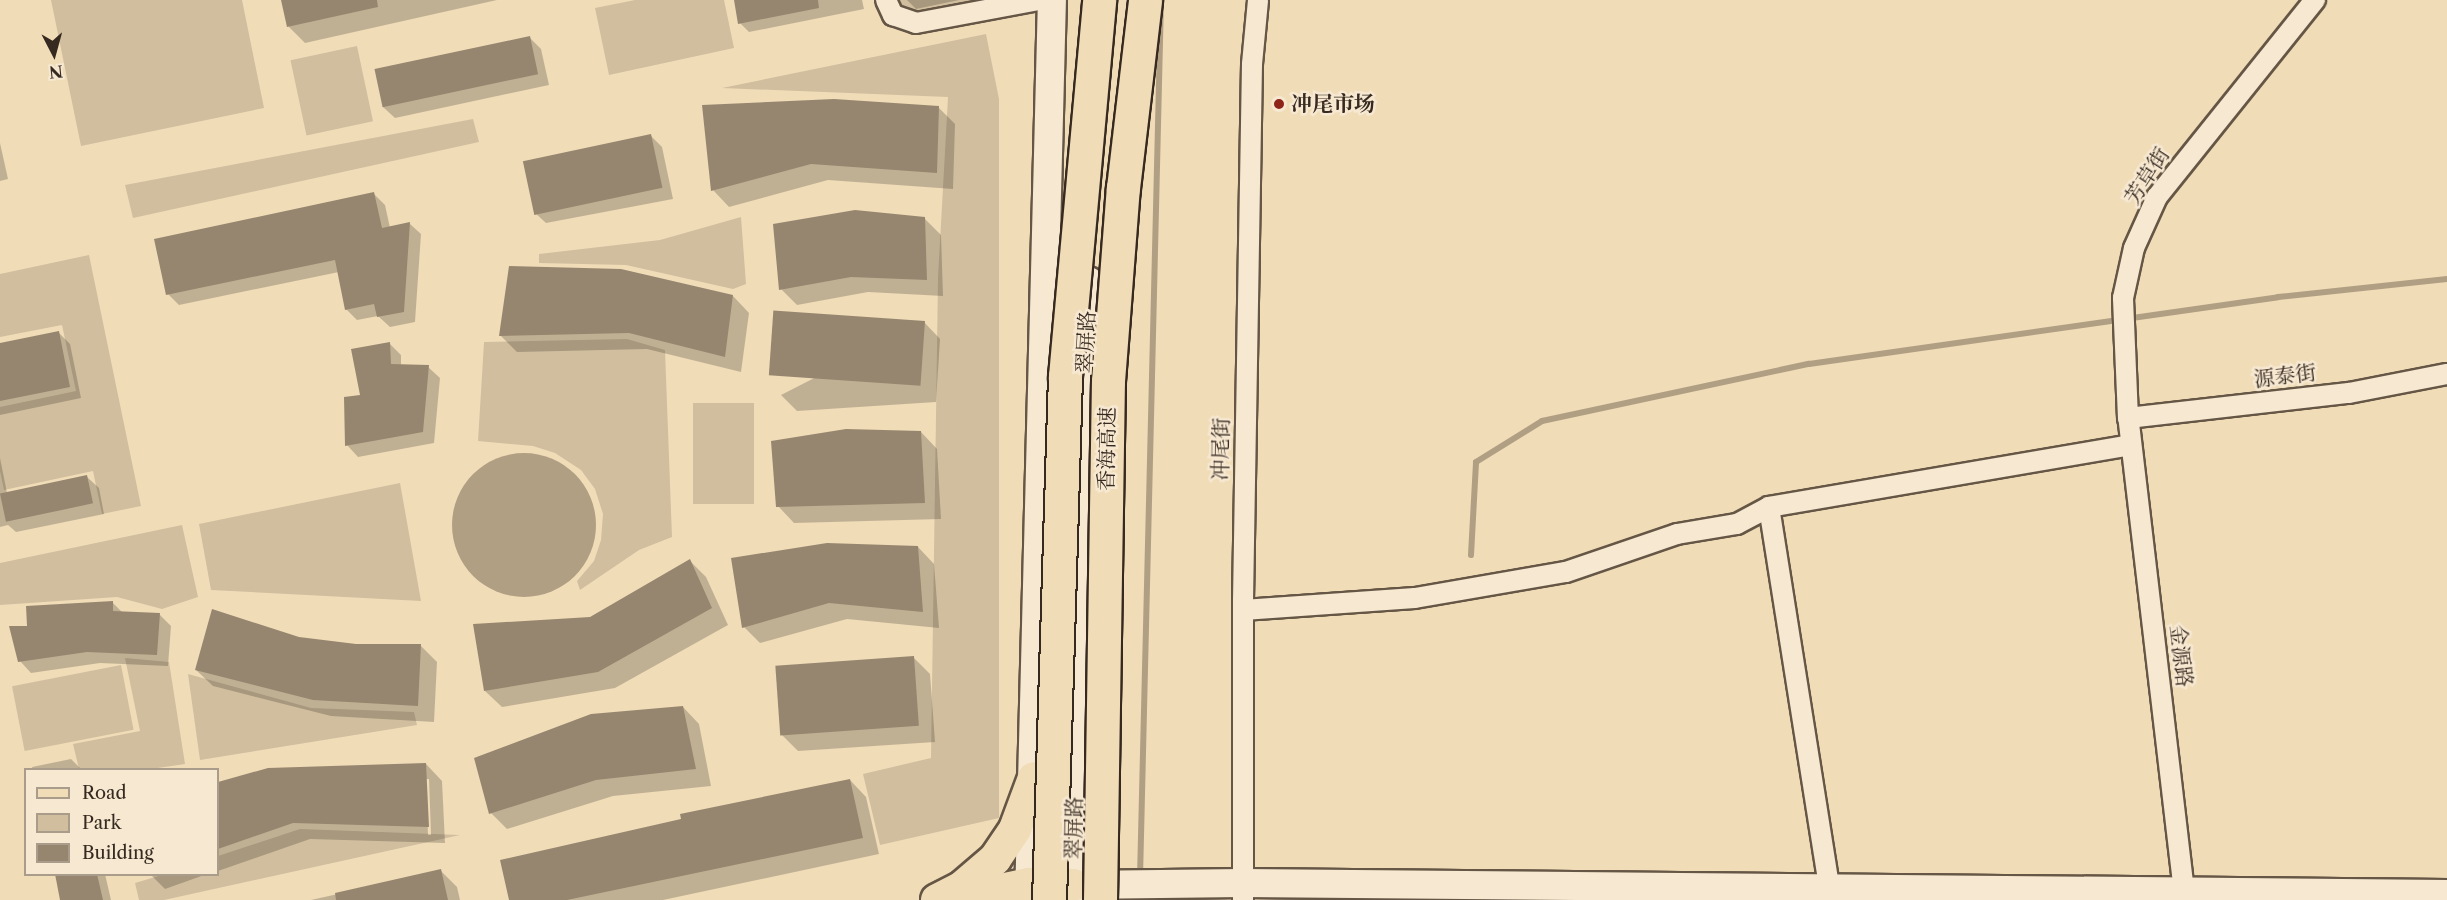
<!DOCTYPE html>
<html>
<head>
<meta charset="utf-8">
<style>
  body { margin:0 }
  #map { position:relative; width:2447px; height:900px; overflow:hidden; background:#f1dcb8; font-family:"Libre Caslon Text","Noto Serif SC",serif }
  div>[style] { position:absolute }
  .green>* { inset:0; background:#d1be9e; transform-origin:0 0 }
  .water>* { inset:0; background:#b19f84 }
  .round { border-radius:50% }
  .shadow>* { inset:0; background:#0003 }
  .stream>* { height:6px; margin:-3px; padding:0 3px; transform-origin:3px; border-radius:3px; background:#b19f84 }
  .building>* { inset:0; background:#97866f; transform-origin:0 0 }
  .roads { filter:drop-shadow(2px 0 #655645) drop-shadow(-2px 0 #655645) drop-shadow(0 2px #655645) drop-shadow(0 -2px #655645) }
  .minor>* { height:20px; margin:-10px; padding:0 10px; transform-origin:10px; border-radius:10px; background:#f6e8d1 }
  .secondary>* { height:28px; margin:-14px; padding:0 14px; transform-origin:14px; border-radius:14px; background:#f6e8d1 }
  .primary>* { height:32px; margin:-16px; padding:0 16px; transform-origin:16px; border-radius:16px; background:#f1dcb8 }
  .bridges { filter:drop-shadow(2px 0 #36291f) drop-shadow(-2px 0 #36291f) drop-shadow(0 2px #36291f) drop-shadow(0 -2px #36291f) }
  .motorway-bridge>* { height:33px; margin:-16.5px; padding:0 16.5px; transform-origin:16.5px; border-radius:16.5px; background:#f1dcb8 }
  .dots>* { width:16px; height:16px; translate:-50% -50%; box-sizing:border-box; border:3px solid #f6e8d1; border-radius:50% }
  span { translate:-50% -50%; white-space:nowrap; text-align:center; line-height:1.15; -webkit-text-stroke:5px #f6e8d1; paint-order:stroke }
  .poi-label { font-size:21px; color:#36291f; font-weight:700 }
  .left { translate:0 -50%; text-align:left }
  .street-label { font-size:21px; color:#36291f }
  .legend { position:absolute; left:24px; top:768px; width:195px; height:108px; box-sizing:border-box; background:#f6e8d1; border:2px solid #a99c8a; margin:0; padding:8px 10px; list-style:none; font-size:18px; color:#36291f }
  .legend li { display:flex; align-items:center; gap:12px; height:30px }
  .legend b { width:30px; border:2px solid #a99c8a }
  .north { position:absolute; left:24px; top:24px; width:60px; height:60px; -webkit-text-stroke:4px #f6e8d1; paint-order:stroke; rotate:174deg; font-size:16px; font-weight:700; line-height:24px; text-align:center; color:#36291f }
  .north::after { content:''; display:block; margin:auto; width:21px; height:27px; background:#36291f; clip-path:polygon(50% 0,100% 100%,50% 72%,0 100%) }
</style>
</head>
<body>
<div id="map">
  <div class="green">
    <div style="clip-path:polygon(51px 0,242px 0,264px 108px,81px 146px)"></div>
    <div style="clip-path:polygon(635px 0,724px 0,734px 48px,609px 75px,595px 8px)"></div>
    <div style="clip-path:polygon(898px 0,980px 0,901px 17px)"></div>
    <div style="clip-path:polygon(986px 34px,999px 99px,999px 818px,880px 845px,863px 774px,931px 758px,938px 278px,948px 97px,722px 88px)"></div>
    <div style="left:357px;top:46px;width:77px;height:68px;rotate:78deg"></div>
    <div style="clip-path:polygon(473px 119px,479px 142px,133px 218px,125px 185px)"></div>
    <div style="clip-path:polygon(741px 217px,746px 284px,733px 289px,626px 265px,539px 263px,539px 254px,660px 240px)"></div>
    <div style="clip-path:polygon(89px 255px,141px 506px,102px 514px,93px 471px,4px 490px,0 471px,0 407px,76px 391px,62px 325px,0 337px,0 274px)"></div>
    <div style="clip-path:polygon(627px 339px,665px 350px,672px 537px,639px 550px,580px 590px,577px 581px,594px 561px,601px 540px,603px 514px,595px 489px,581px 470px,555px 453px,533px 446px,478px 441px,484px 342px)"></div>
    <div style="left:693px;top:403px;width:61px;height:101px"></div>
    <div style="clip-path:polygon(400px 483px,421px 601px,211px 590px,199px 524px)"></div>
    <div style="clip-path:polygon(182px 525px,198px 597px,162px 609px,117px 597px,0 605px,0 563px)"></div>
    <div style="clip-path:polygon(125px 658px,169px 662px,185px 764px,151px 769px,79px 769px,73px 744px,140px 731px)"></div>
    <div style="left:121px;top:665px;width:66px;height:111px;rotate:79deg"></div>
    <div style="clip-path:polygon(188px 674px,311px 708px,414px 712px,417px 725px,200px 760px)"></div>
    <div style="clip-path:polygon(300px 829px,460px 835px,164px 900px,139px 900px,135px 883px,162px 875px,218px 874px,218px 856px)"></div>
  </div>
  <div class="water">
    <div class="round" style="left:452px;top:453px;width:144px;height:144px"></div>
  </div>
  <div class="shadow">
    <div style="clip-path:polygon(283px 0,497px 0,305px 43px,289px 27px)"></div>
    <div style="clip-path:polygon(735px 0,862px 0,864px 9px,749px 32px,740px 23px)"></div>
    <div style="clip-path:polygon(907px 0,959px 0,916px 9px)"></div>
    <div style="clip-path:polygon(529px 37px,541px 49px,549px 85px,395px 118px,383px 107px)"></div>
    <div style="clip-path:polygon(939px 108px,955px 124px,953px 189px,828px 180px,729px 207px,713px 190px)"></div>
    <div style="clip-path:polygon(651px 136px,662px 147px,673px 199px,546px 223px,534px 212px)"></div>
    <div style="clip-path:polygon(0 143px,8px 179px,0 181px)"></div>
    <div style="clip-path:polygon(374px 194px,385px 205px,390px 228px,410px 224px,421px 234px,415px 322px,390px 327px,378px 316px,357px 320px,346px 309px,339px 272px,179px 305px,168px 294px)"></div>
    <div style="clip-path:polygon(924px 218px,941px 235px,943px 296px,868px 292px,797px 305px,781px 289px)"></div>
    <div style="clip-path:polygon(733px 296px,749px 313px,741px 372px,647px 349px,517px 352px,500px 335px)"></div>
    <div style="clip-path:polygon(924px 322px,940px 339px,936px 402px,797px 411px,781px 395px)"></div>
    <div style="clip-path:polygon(58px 332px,70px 344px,81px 398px,0 415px,0 344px)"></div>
    <div style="clip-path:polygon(389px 343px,401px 355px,401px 366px,428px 367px,440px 378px,434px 443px,358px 457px,347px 445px,361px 396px)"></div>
    <div style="clip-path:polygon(921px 432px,937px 449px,941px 519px,794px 523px,778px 506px)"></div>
    <div style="clip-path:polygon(0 458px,7px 493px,87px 477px,99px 488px,104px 514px,16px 532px,8px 525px,0 527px)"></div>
    <div style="clip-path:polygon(918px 547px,934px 564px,939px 628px,847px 619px,760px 643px,744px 627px)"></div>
    <div style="clip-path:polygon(690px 561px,706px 577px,728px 625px,615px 688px,502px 707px,485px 691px,591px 619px)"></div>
    <div style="clip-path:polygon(113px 603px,123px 613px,160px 615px,171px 626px,168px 666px,100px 663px,31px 673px,20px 661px,29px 627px)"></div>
    <div style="clip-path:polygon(299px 638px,356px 645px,421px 646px,437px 662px,434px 722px,331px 716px,213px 686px,196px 670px)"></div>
    <div style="clip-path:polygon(914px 658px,930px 674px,935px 742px,798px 751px,781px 734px)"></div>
    <div style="clip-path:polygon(683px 707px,699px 724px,711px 786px,613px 796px,507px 829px,491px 813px)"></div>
    <div style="clip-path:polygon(71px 759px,82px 770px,33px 770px,32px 767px)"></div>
    <div style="clip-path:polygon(evenodd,426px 764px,442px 781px,445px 843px,310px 839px,218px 871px,218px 783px,269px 770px,426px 764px,426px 779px,429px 779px,431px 835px,428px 835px,426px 779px)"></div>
    <div style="clip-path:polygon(850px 780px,866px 797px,879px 854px,663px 900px,510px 900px)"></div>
    <div style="clip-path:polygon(441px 871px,457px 887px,460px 900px,311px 900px)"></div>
    <div style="clip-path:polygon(56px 874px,105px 874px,111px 900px,62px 900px)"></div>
    <div style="clip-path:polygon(150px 874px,207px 874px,165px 889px)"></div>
  </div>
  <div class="stream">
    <div style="left:1471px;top:555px;width:93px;rotate:-86.9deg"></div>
    <div style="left:1476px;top:462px;width:78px;rotate:-31.8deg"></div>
    <div style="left:1542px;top:421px;width:273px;rotate:-12.1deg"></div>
    <div style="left:1809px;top:364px;width:474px;rotate:-8.1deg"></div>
    <div style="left:2278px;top:297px;width:170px;rotate:-6.1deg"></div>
    <div style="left:1140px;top:878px;width:878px;rotate:-88.63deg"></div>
  </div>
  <div class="building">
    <div style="clip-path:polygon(281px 0,377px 0,378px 7px,287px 27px)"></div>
    <div style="clip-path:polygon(734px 0,818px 0,819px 8px,738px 24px)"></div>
    <div style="left:530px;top:36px;width:39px;height:159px;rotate:78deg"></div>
    <div style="clip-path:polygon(834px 99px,939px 106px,937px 173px,811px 164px,711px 191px,702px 105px)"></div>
    <div style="left:651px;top:134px;width:55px;height:131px;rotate:78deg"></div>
    <div style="clip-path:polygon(374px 192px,382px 228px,410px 222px,404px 312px,377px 317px,374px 304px,345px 310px,335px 260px,166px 295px,154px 239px)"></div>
    <div style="clip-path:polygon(855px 210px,925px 217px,927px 280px,851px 277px,779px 290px,773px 224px)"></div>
    <div style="clip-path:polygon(509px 266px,621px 269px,733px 295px,725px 357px,629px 333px,499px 336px)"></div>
    <div style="left:925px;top:321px;width:65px;height:152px;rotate:94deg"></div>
    <div style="clip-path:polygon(59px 331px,70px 387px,0 401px,0 343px)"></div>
    <div style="clip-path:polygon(390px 342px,391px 364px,429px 365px,423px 432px,345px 446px,344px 397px,360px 395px,351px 349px)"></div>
    <div style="clip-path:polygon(846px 429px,921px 431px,925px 503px,776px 507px,771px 441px)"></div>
    <div style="left:87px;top:475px;width:29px;height:89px;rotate:78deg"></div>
    <div style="clip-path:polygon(827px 543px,918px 546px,923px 612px,829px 603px,742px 628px,731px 558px)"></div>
    <div style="clip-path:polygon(690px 559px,712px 608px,598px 672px,484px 691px,473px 624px,590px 617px)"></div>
    <div style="clip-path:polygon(113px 601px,113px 611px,160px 613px,157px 655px,87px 652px,18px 662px,9px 626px,27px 626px,26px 606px)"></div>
    <div style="clip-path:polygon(212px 609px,299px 637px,356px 644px,421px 644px,418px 706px,313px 700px,195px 670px)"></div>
    <div style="left:914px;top:656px;width:70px;height:139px;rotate:86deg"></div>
    <div style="clip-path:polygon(683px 706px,696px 769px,596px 780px,489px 814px,474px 758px,591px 714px)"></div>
    <div style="clip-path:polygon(426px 763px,429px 827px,293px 823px,218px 849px,218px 782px,268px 768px)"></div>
    <div style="clip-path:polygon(850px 779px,863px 838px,567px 900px,509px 900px,500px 860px,681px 819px,680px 814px)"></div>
    <div style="clip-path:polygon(441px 869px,448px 900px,336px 900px,335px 893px)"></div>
    <div style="clip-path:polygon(55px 874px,97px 874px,103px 900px,60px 900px)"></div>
  </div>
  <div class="roads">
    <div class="minor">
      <div style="left:886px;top:0;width:17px;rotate:65deg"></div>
      <div style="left:893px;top:15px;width:24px;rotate:19deg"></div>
      <div style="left:916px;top:23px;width:125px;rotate:-10.6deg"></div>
      <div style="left:2128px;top:418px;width:222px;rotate:-6.5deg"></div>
      <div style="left:2349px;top:393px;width:100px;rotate:-11deg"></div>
      <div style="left:1769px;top:507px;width:388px;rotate:81deg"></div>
      <div style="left:1243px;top:610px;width:172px;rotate:-4deg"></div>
      <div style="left:1415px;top:598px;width:153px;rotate:-9.8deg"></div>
      <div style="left:1566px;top:572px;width:117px;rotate:-18.9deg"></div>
      <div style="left:1677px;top:534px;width:61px;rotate:-9.5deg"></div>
      <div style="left:1737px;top:524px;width:36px;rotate:-28deg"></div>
      <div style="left:1769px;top:507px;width:367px;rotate:-9.7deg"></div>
      <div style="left:1243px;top:900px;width:299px;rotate:-90deg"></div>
      <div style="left:1243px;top:601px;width:537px;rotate:-89.04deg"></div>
      <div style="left:1252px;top:64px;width:64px;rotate:-84.6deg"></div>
      <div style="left:2185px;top:900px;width:485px;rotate:-96.7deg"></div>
      <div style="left:2128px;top:418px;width:120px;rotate:-92.4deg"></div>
      <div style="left:2123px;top:298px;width:51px;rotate:-77.6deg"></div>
      <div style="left:2134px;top:248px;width:56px;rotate:-65.7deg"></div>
      <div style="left:2157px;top:197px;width:253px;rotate:-51.3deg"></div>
    </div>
    <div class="secondary">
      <div style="left:1078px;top:885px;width:165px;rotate:-0.7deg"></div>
      <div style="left:1243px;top:883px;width:1204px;rotate:0.52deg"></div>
      <div style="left:1029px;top:900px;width:900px;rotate:-88.54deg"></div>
      <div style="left:1073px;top:900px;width:619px;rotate:-88.52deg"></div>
    </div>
    <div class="primary">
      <div style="left:937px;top:900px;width:27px;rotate:-27deg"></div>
      <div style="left:961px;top:888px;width:45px;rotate:-40.5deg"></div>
      <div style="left:995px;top:859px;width:36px;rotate:-56deg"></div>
      <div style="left:1015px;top:829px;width:54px;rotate:-69.6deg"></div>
      <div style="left:953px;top:900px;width:78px;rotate:-11.9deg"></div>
      <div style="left:1029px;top:884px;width:44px;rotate:1.3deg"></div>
    </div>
  </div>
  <div class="bridges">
    <div class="motorway-bridge">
      <div style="left:1049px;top:900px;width:524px;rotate:-88.25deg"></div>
      <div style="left:1065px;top:376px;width:378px;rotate:-84.8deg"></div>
      <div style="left:1100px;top:900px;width:519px;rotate:-89.12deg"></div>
      <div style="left:1108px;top:381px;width:194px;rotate:-85.6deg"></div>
      <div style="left:1123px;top:188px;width:189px;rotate:-83.3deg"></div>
    </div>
  </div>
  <div class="dots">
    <div style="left:1279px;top:104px;background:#8f2418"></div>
  </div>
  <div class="poi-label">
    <span class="left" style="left:1291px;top:104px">冲尾市场</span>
  </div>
  <div class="street-label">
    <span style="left:2147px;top:176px;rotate:-57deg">芳草街</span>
    <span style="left:1086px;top:342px;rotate:-87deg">翠屏路</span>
    <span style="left:2285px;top:376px;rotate:-7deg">源泰街</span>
    <span style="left:1107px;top:449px;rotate:-89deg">香海高速</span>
    <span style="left:1221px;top:449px;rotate:-89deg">冲尾街</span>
    <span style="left:2181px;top:656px;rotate:83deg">金源路</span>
    <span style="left:1074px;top:828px;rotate:-89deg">翠屏路</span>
  </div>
  <ul class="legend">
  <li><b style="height:8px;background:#f1dcb8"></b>Road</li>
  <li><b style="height:16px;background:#d1be9e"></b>Park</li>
  <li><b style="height:16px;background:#97866f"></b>Building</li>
  </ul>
  <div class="north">N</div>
</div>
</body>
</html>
